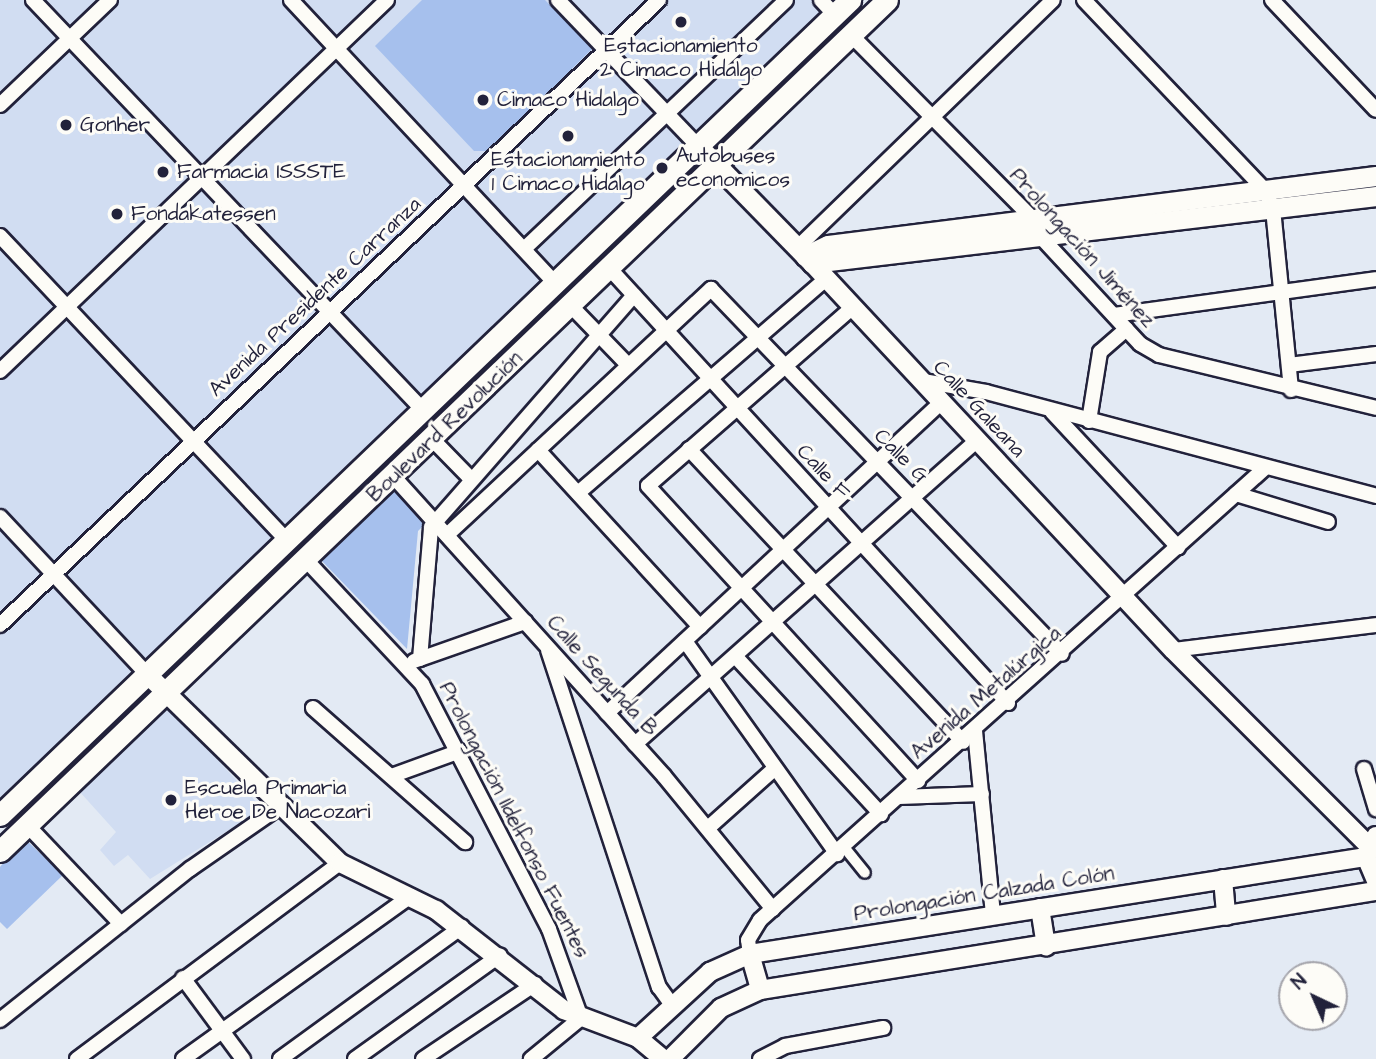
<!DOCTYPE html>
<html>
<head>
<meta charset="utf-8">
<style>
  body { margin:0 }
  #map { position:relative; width:1376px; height:1059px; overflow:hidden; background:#e3eaf4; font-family:"Architects Daughter",sans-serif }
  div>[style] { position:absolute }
  .built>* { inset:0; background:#d1ddf2 }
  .building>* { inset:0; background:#a6c0ed }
  .roads { filter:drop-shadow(2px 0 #22223b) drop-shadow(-2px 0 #22223b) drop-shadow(0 2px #22223b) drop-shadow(0 -2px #22223b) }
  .pedestrian>* { height:10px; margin:-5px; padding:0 5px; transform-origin:5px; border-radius:5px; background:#fdfcf7 }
  .minor>* { height:14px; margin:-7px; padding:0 7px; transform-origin:7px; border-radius:7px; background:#fdfcf7 }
  .tertiary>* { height:18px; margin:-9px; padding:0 9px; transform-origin:9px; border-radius:9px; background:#fdfcf7 }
  .secondary>* { height:19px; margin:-9.5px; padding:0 9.5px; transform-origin:9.5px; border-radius:9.5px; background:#fdfcf7 }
  .primary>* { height:21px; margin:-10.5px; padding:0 10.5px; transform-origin:10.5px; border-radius:10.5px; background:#fdfcf7 }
  .dots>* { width:19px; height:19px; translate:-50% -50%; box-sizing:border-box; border:4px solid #fdfcf7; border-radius:50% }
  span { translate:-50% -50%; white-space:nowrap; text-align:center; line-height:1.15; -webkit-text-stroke:6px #fdfcf7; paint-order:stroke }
  .poi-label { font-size:21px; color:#22223b }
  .left { translate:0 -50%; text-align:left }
  .street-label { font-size:21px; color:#22223b }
  .north { position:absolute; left:1278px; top:961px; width:70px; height:70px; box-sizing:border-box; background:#fdfcf7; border:2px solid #a5a5ac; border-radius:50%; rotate:316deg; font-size:19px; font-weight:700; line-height:28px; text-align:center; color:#22223b }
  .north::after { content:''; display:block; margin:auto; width:24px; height:32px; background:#22223b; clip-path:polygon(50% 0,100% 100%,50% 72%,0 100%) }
</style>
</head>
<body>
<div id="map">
  <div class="built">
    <div style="clip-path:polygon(0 0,864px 0,0 819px)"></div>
    <div style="clip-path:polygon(168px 706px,263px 809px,150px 879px,128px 855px,114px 866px,100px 850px,116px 832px,79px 791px)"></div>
  </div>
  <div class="building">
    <div style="clip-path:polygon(422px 0,545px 0,592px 49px,489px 151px,474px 151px,375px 46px)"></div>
    <div style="clip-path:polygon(394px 488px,427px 522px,418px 531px,407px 649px,319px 558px)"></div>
    <div style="clip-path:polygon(24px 838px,63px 875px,7px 929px,0 922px,0 867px)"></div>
  </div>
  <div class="roads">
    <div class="pedestrian">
      <div style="left:844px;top:847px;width:33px;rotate:51deg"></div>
    </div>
    <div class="minor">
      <div style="left:33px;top:0;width:566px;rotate:46.43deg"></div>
      <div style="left:291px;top:0;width:387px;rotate:47deg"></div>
      <div style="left:558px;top:0;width:202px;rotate:46.2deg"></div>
      <div style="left:821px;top:0;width:21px;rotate:47deg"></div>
      <div style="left:1084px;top:0;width:262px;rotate:46.4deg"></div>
      <div style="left:1265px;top:190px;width:21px;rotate:67deg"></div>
      <div style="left:1273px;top:209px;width:182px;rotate:84.3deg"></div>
      <div style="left:1272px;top:0;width:151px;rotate:46.6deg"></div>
      <div style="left:851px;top:35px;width:259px;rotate:45.3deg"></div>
      <div style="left:1033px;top:219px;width:18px;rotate:68deg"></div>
      <div style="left:1040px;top:236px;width:147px;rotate:47.2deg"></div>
      <div style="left:1140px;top:344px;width:22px;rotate:30deg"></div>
      <div style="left:1159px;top:355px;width:223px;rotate:13.7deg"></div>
      <div style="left:0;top:105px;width:152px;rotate:-43.7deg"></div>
      <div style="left:0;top:236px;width:417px;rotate:46.7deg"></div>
      <div style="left:797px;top:248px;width:356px;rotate:-44.1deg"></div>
      <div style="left:524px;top:249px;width:361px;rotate:-43.5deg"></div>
      <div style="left:610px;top:269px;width:589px;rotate:47.48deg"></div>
      <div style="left:571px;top:306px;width:82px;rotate:46deg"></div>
      <div style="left:853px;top:307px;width:272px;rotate:138.9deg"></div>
      <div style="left:648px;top:486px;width:400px;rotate:47.5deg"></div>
      <div style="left:1114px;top:315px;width:264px;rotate:-7.8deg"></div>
      <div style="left:1289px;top:365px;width:88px;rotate:-7.2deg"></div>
      <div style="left:0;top:371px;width:536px;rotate:-43.79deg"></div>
      <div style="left:923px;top:381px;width:64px;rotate:9.9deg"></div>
      <div style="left:986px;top:392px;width:404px;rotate:14.9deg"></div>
      <div style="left:1052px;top:412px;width:185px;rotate:47deg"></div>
      <div style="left:1089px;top:421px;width:70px;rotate:-80.9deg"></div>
      <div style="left:1100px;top:352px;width:35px;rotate:-41deg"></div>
      <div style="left:432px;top:439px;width:56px;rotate:45.7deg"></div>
      <div style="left:689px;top:449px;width:401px;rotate:46.9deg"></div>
      <div style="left:538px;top:450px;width:240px;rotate:47.5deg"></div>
      <div style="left:393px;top:476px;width:404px;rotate:47.9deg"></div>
      <div style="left:664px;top:776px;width:172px;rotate:50.7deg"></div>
      <div style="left:578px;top:493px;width:329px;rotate:-40.8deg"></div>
      <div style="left:1236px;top:494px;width:96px;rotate:16.9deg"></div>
      <div style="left:0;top:517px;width:215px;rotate:46.9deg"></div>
      <div style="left:447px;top:535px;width:361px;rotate:-43deg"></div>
      <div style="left:711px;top:289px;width:506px;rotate:46.12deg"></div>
      <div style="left:306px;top:560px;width:170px;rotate:46.9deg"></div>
      <div style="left:422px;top:684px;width:276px;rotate:62.6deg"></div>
      <div style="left:549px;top:929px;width:95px;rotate:70.2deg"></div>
      <div style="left:581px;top:1018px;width:65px;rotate:140.6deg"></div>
      <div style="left:0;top:625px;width:908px;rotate:-43.48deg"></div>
      <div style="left:685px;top:641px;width:262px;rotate:54.5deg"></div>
      <div style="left:548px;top:650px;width:355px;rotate:71.8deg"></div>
      <div style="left:659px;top:987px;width:22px;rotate:54deg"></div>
      <div style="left:1173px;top:650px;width:205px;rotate:-7deg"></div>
      <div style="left:736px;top:657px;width:214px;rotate:47.3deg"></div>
      <div style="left:420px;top:659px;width:132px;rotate:-85.2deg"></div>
      <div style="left:431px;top:527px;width:308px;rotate:-48.8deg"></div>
      <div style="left:414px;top:661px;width:118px;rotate:-19.4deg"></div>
      <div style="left:313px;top:708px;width:203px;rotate:41.4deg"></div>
      <div style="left:607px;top:713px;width:457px;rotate:-42.9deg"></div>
      <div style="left:975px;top:731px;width:186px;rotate:84.4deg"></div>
      <div style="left:635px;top:744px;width:458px;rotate:-41.6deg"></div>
      <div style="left:1364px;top:769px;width:42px;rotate:73.3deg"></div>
      <div style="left:394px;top:775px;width:70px;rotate:-20deg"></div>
      <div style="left:899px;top:797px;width:83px;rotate:-2.1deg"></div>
      <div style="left:28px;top:826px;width:135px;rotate:46.5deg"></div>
      <div style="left:708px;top:828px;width:89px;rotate:-41.8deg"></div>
      <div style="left:750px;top:954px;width:14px;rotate:-98deg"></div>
      <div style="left:748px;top:940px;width:23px;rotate:-59deg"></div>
      <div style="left:760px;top:920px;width:678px;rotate:-41.83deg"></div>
      <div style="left:183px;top:978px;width:101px;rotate:53.5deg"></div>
      <div style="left:0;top:1020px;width:243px;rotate:-38.5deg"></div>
      <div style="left:190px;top:869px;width:107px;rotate:-34.7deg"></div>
      <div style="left:77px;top:1059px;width:328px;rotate:-36.7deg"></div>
      <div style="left:183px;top:1059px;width:280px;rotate:-35.6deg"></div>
      <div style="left:280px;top:1059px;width:225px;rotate:-36deg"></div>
      <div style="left:355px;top:1059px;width:178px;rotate:-35.6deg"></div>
      <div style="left:423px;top:1059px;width:135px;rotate:-33.8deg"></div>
      <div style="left:760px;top:1059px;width:28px;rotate:-27deg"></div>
      <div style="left:785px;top:1046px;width:100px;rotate:-10.4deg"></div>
    </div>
    <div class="tertiary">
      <div style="left:812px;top:263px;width:529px;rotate:46.99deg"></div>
      <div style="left:1173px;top:650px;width:277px;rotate:45deg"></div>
      <div style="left:147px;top:674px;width:270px;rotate:44.4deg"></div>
      <div style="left:340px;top:863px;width:107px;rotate:26.1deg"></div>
      <div style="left:436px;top:910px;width:162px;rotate:38deg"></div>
      <div style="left:564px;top:1010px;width:79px;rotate:20.7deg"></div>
      <div style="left:638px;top:1038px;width:33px;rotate:40deg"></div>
      <div style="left:1376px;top:836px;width:23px;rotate:115deg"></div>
      <div style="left:1366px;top:857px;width:26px;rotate:67deg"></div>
      <div style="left:1223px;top:879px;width:37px;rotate:85deg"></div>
      <div style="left:1040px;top:908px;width:39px;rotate:81deg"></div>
      <div style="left:750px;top:954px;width:37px;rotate:74deg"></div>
      <div style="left:638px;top:1038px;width:98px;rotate:-42.5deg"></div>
      <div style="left:710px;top:972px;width:44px;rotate:-24.2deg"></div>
      <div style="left:750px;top:954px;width:624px;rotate:-8.95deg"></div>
      <div style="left:670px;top:1059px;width:72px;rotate:-45deg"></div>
      <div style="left:721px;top:1008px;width:43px;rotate:-24.8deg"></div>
      <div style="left:760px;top:990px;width:624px;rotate:-9.13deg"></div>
    </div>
    <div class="secondary">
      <div style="left:698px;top:146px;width:163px;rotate:45.7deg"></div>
      <div style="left:812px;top:263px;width:568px;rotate:-6.77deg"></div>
      <div style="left:805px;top:256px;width:25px;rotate:-26deg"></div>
      <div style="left:828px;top:245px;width:552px;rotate:-7.18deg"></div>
    </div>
    <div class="primary">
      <div style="left:0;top:815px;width:1178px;rotate:-43.8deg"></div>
      <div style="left:0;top:851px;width:1229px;rotate:-43.81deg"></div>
    </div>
  </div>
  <div class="dots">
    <div style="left:681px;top:22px;background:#22223b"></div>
    <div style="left:483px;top:100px;background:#22223b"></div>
    <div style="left:66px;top:125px;background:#22223b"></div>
    <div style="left:568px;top:136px;background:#22223b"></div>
    <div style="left:662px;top:168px;background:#22223b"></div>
    <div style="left:163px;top:172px;background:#22223b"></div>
    <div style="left:117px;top:214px;background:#22223b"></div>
    <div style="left:171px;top:800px;background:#22223b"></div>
  </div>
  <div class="poi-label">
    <span style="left:681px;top:58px">Estacionamiento<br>2 Cimaco Hidalgo</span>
    <span class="left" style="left:497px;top:100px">Cimaco Hidalgo</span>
    <span class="left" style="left:80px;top:125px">Gonher</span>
    <span class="left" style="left:676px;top:168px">Autobuses<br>economicos</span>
    <span style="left:568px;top:172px">Estacionamiento<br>1 Cimaco Hidalgo</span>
    <span class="left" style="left:177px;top:172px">Farmacia ISSSTE</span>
    <span class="left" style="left:131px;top:214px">Fondakatessen</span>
    <span class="left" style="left:185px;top:800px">Escuela Primaria<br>Heroe De Nacozari</span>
  </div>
  <div class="street-label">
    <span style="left:1082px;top:248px;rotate:48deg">Prolongación Jiménez</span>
    <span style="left:315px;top:297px;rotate:-43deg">Avenida Presidente Carranza</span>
    <span style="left:979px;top:409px;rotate:47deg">Calle Galeana</span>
    <span style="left:445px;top:427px;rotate:-44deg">Boulevard Revolución</span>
    <span style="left:901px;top:456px;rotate:45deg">Calle G</span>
    <span style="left:823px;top:472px;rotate:47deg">Calle F</span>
    <span style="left:602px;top:676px;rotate:48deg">Calle Segunda B</span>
    <span style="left:986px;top:693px;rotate:-41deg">Avenida Metalúrgica</span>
    <span style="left:514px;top:820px;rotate:63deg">Prolongación Ildelfonso Fuentes</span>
    <span style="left:984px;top:894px;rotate:-9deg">Prolongación Calzada Colón</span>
  </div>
  <div class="north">N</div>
</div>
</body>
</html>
